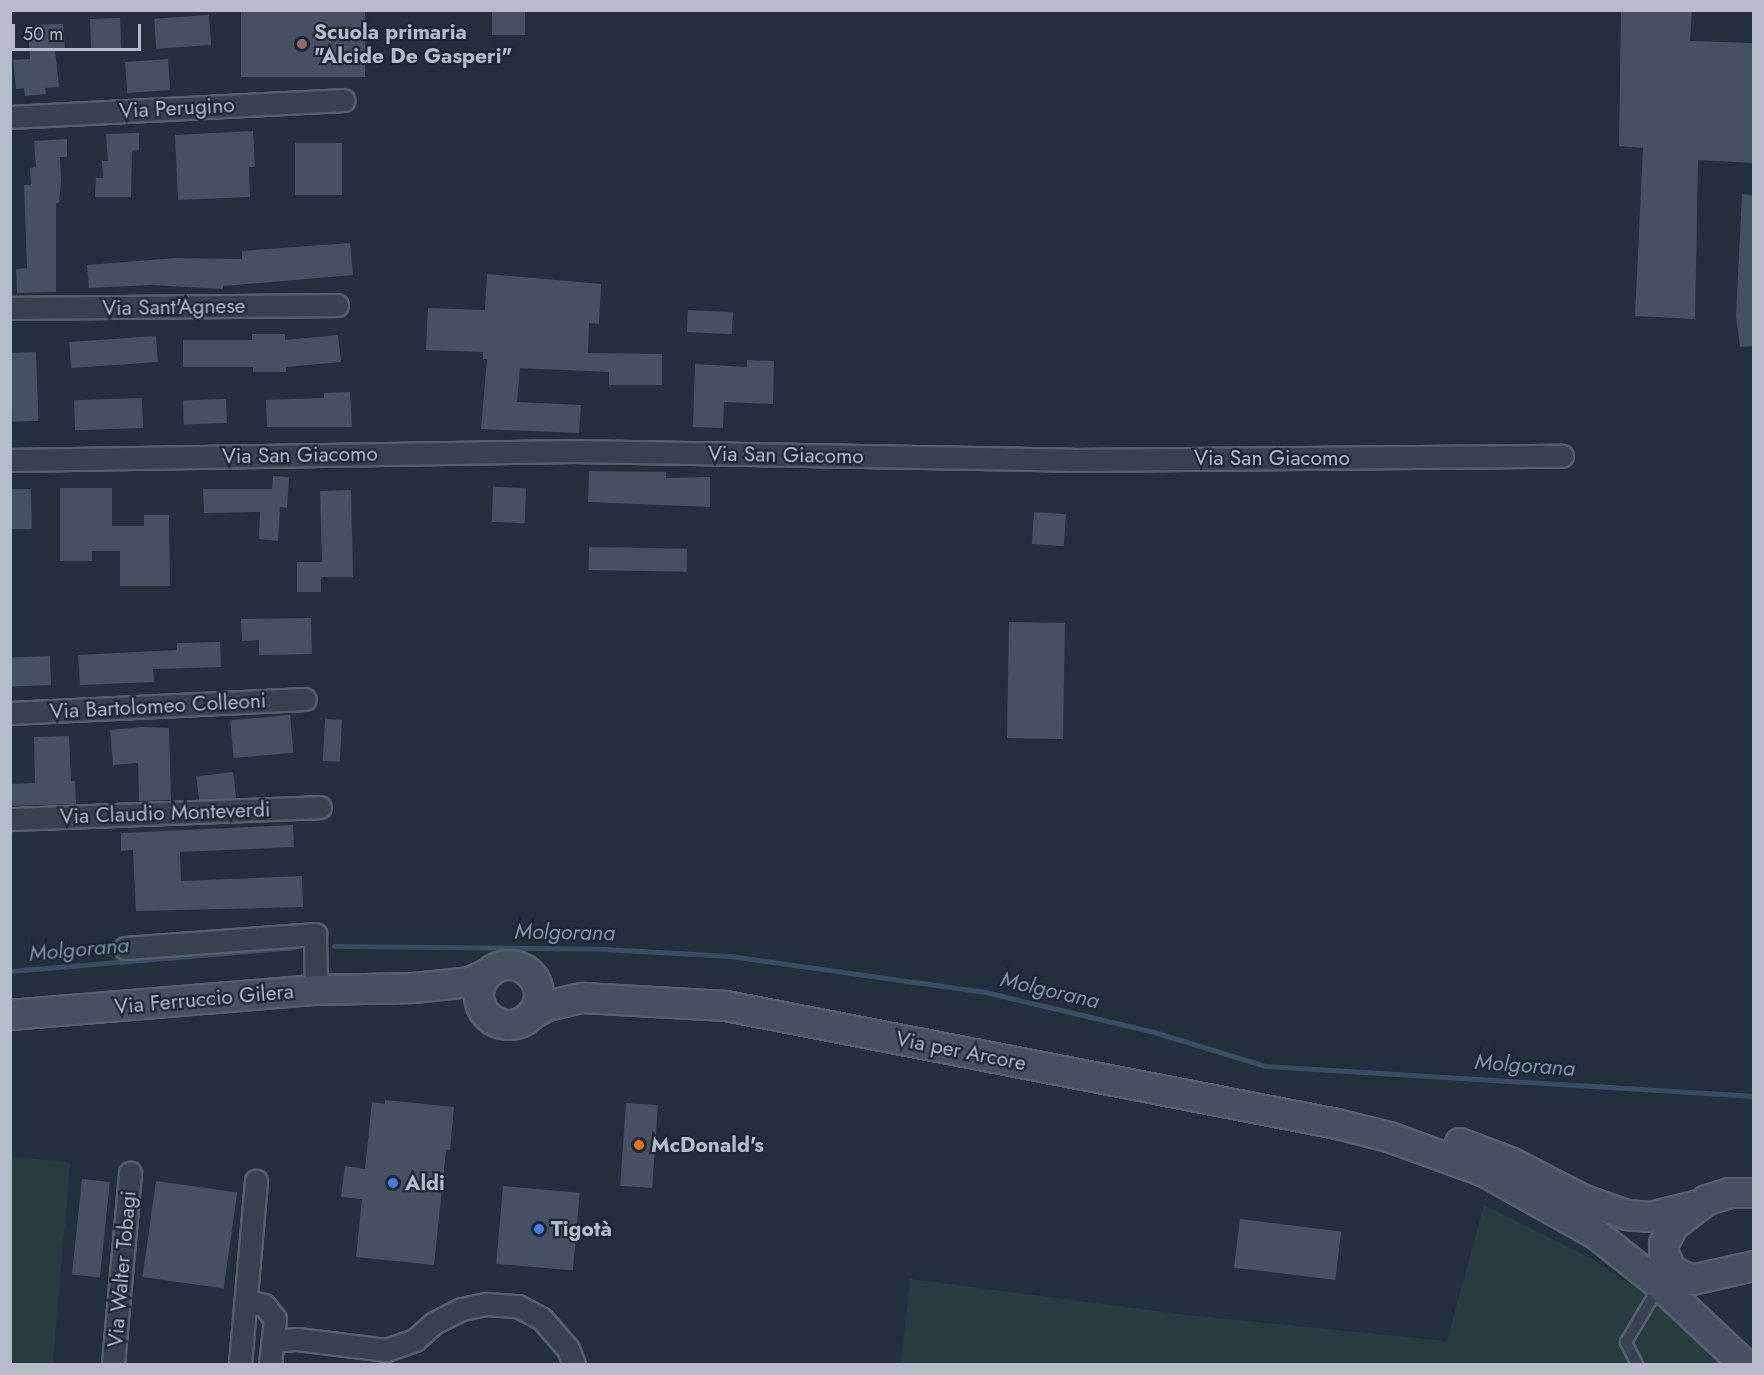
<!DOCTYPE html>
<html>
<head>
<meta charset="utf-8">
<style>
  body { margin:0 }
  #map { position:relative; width:1764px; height:1375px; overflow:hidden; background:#242f3e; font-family:Jost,sans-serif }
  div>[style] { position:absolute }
  .green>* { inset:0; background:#263c3f }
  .stream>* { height:5px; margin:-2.5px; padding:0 2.5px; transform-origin:2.5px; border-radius:2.5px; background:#394c67 }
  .building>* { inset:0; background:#455162; transform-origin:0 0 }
  .roads { filter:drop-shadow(2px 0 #565f6c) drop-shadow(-2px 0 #565f6c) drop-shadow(0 2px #565f6c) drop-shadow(0 -2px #565f6c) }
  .service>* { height:10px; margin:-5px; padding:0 5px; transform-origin:5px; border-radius:5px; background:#38414e }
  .minor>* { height:21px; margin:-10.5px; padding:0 10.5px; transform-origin:10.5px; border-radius:10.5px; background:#38414e }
  .secondary>* { height:28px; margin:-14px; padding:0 14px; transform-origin:14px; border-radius:14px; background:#465061 }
  .secondary>.ring { margin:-14px; padding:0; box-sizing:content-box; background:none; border:28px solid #465061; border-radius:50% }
  .dots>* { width:16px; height:16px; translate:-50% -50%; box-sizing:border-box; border:3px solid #1d2633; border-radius:50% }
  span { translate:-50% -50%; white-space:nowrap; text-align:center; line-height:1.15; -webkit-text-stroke:4.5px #1d2633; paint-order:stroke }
  .poi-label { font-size:21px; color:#b4bcc9; font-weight:700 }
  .left { translate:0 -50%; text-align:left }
  .street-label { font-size:21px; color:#b4bcc9 }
  .water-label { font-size:22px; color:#7c92b1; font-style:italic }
  .frame { position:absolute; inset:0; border:12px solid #b4bcc9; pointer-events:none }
  .scale { position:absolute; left:12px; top:24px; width:129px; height:27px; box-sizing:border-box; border:3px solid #b4bcc9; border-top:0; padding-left:8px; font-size:18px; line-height:21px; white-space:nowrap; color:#b4bcc9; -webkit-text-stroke:4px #1d2633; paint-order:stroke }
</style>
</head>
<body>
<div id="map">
  <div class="green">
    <div style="clip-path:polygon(10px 1157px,70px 1162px,53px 1364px,11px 1364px)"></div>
    <div style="clip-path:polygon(1484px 1205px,1594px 1260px,1662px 1306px,1724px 1364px,901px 1364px,910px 1279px,1187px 1315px,1447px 1341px)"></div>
  </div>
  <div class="stream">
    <div style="left:334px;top:946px;width:270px;rotate:0.6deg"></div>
    <div style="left:604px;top:949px;width:126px;rotate:3.2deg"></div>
    <div style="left:730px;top:956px;width:258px;rotate:8deg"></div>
    <div style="left:985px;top:992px;width:174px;rotate:13.3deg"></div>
    <div style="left:1154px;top:1032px;width:116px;rotate:17deg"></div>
    <div style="left:1265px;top:1066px;width:490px;rotate:3.5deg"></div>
    <div style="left:10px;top:971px;width:285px;rotate:-4.8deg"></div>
  </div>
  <div class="building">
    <div style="left:241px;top:10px;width:124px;height:67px"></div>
    <div style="left:492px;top:10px;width:33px;height:25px"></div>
    <div style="clip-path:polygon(1621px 10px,1692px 10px,1690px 41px,1754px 43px,1754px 163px,1698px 160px,1695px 319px,1635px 316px,1643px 148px,1619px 146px)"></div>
    <div style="left:209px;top:15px;width:30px;height:55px;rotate:86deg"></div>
    <div style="left:120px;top:18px;width:30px;height:30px;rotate:88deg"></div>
    <div style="clip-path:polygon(63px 24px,65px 50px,55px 50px,59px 87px,45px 88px,46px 94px,25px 96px,24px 88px,16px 89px,13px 60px,30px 59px,28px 25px)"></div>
    <div style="left:168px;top:59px;width:31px;height:43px;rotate:86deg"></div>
    <div style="clip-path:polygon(253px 131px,255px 167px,249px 167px,250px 197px,178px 200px,175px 135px)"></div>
    <div style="clip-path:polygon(139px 133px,139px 150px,132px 151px,131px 197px,95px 197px,96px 178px,103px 178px,102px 161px,108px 161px,106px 134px)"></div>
    <div style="clip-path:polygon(67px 139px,67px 157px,60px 157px,61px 181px,59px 203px,56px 203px,56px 292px,17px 293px,16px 269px,27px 268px,24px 185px,31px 185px,30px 168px,36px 167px,34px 141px)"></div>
    <div style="left:295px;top:143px;width:47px;height:52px"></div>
    <div style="clip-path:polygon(1742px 194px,1754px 195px,1754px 346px,1740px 347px,1736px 316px)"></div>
    <div style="clip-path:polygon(350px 243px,353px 275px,223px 286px,223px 289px,151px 285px,89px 288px,87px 265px,176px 258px,242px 259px,242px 251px)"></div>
    <div style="clip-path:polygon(487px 274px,601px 284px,599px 324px,589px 323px,588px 353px,662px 354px,662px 385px,609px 385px,609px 372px,520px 368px,517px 402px,581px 405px,579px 433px,481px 429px,487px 359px,483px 359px,483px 352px,426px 350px,428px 308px,485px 310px)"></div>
    <div style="left:688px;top:310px;width:45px;height:22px;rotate:3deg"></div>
    <div style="clip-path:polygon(252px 334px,285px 334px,285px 340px,338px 335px,341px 362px,286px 367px,286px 372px,253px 372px,253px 367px,183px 367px,183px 340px,252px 340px)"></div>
    <div style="left:156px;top:336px;width:26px;height:87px;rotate:86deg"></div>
    <div style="left:36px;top:352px;width:69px;height:26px;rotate:88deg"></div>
    <div style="clip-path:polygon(747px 360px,774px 361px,773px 404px,724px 402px,723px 428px,693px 427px,695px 364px,747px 367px)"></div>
    <div style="clip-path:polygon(350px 392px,352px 427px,267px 427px,266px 400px,324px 398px,324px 393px)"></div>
    <div style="left:142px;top:398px;width:30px;height:68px;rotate:88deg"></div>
    <div style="left:226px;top:399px;width:24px;height:43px;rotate:88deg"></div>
    <div style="clip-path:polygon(589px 471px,666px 472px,666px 478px,710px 477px,710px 507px,588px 502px)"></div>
    <div style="clip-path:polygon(273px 476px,289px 477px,287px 508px,280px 507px,278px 541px,259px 539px,260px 512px,204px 513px,203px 489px,272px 489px)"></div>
    <div style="left:493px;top:487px;width:33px;height:35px;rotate:2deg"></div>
    <div style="clip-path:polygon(60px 488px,112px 488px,112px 526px,144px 526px,144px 515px,169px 515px,170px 586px,120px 586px,120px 551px,92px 551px,92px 561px,60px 561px)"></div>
    <div style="left:31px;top:489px;width:40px;height:21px;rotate:89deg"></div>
    <div style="clip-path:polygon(351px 490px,353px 577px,321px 577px,321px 592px,297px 592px,297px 562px,322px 562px,320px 491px)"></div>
    <div style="left:1034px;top:512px;width:32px;height:32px;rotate:4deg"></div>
    <div style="left:589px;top:547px;width:98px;height:23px;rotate:1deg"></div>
    <div style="clip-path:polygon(311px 618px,312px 654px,259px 655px,259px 640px,242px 641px,241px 619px)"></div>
    <div style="left:1009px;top:622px;width:56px;height:116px;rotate:1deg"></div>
    <div style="clip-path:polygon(220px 642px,221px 667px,153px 669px,154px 682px,80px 685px,78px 655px,177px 650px,177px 643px)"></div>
    <div style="left:50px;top:656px;width:29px;height:40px;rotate:88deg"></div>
    <div style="left:290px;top:715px;width:38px;height:60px;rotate:85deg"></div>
    <div style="left:325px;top:719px;width:17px;height:42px;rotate:3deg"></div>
    <div style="clip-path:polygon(142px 727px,169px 728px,171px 800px,139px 801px,138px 763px,113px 765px,110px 730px)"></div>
    <div style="clip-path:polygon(69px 736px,71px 781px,75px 781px,76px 804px,10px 806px,10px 784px,35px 783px,34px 737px)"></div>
    <div style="left:233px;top:772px;width:26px;height:37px;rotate:83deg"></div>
    <div style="clip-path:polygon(293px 825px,294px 847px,180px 852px,181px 881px,302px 876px,303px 907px,136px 911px,133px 850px,121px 851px,121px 833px)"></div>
    <div style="clip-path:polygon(385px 1100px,454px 1107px,450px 1150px,446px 1150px,434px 1265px,356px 1257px,362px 1199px,341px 1197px,345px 1166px,365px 1169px,372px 1102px,385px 1104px)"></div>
    <div style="left:626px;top:1103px;width:32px;height:83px;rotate:4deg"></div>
    <div style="left:82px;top:1179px;width:28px;height:96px;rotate:6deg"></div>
    <div style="left:156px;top:1181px;width:82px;height:97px;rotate:8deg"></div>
    <div style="left:503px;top:1186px;width:77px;height:78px;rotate:5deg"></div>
    <div style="left:1240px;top:1219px;width:102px;height:49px;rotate:7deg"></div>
  </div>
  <div class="roads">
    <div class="service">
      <div style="left:1637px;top:1364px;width:25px;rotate:-117deg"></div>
      <div style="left:1626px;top:1342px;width:66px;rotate:-59.2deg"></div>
    </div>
    <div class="minor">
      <div style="left:10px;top:117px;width:334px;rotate:-2.9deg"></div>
      <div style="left:10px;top:308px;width:327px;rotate:-0.5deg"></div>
      <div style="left:10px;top:460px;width:564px;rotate:-0.91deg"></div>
      <div style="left:574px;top:451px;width:498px;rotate:1deg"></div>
      <div style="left:1072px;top:460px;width:490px;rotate:-0.5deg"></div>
      <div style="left:10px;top:713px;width:295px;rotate:-2.7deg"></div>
      <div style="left:10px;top:819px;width:310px;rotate:-2.2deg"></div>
      <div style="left:125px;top:948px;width:191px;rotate:-4.2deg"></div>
      <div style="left:315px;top:934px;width:56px;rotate:89deg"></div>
      <div style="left:246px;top:1301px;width:18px;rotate:13deg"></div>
      <div style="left:264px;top:1305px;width:18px;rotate:52deg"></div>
      <div style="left:275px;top:1319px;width:45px;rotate:96.3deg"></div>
      <div style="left:273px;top:1341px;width:24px;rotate:-5deg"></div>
      <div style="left:297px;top:1339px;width:90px;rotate:7deg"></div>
      <div style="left:386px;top:1350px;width:31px;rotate:-19deg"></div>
      <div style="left:415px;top:1340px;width:25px;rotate:-42deg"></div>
      <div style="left:434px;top:1323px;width:31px;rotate:-27deg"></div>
      <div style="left:462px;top:1309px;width:25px;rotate:-12deg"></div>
      <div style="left:486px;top:1304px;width:32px;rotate:4deg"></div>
      <div style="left:518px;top:1306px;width:27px;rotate:28deg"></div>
      <div style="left:542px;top:1319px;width:40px;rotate:49deg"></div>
      <div style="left:568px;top:1349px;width:16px;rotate:68deg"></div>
      <div style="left:113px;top:1364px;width:192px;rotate:-84.9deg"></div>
      <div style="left:240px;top:1364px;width:184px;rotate:-85deg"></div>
    </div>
    <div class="secondary">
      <div class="ring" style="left:479px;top:965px;width:32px;height:32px"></div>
      <div style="left:533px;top:1014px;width:16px;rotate:-30deg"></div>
      <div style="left:547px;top:1006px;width:37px;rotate:-13deg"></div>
      <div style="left:583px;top:998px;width:143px;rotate:3.2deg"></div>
      <div style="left:726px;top:1006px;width:622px;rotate:10.93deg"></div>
      <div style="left:1337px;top:1124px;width:54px;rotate:14deg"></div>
      <div style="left:1389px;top:1137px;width:102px;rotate:20deg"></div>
      <div style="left:1485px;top:1172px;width:127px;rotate:29.2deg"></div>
      <div style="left:1596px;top:1234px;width:82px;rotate:38.6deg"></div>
      <div style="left:1660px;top:1285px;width:115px;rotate:43.2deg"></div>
      <div style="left:10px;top:1015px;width:307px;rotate:-4.7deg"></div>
      <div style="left:316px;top:990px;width:98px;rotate:-1.2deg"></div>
      <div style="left:414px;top:988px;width:56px;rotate:-6.1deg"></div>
      <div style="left:470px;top:982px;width:19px;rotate:-25deg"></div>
      <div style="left:1460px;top:1143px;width:53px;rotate:20.8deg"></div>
      <div style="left:1510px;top:1162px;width:83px;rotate:27.2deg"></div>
      <div style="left:1584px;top:1200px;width:46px;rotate:19.2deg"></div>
      <div style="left:1627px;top:1215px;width:23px;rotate:5deg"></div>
      <div style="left:1650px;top:1217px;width:50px;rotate:-13.8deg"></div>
      <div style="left:1754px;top:1193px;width:24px;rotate:180deg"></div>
      <div style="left:1730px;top:1193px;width:24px;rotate:163deg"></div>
      <div style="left:1707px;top:1200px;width:43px;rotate:142.6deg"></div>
      <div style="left:1673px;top:1226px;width:20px;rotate:117deg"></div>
      <div style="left:1664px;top:1244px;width:10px;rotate:90deg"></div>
      <div style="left:1664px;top:1254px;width:19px;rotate:65deg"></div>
      <div style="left:1672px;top:1271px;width:22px;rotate:24deg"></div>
      <div style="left:1692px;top:1280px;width:64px;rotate:-12.7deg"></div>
    </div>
  </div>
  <div class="dots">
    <div style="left:302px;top:44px;background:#8d6e63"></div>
    <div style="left:639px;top:1145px;background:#e8710a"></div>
    <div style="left:393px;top:1183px;background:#3f7fe0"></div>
    <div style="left:539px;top:1229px;background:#3f7fe0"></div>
  </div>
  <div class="poi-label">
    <span class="left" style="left:314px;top:44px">Scuola primaria<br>"Alcide De Gasperi"</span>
    <span class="left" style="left:651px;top:1145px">McDonald's</span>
    <span class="left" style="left:405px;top:1183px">Aldi</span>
    <span class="left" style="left:551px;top:1229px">Tigotà</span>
  </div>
  <div class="street-label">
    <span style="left:177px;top:108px;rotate:-3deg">Via Perugino</span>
    <span style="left:174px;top:307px;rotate:-1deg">Via Sant'Agnese</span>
    <span style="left:300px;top:455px;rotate:-1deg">Via San Giacomo</span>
    <span style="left:786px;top:455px;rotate:1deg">Via San Giacomo</span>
    <span style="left:1272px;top:458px">Via San Giacomo</span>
    <span style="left:158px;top:706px;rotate:-3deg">Via Bartolomeo Colleoni</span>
    <span style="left:165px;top:813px;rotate:-2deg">Via Claudio Monteverdi</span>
    <span style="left:204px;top:999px;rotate:-5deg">Via Ferruccio Gilera</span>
    <span style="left:961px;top:1051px;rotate:11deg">Via per Arcore</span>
    <span style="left:122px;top:1269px;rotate:-85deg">Via Walter Tobagi</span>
  </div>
  <div class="water-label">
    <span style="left:565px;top:932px;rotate:1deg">Molgorana</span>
    <span style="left:79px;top:949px;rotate:-5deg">Molgorana</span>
    <span style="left:1050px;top:990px;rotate:13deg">Molgorana</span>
    <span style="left:1525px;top:1065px;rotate:4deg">Molgorana</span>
  </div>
  <div class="frame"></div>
  <div class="scale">50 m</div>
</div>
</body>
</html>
